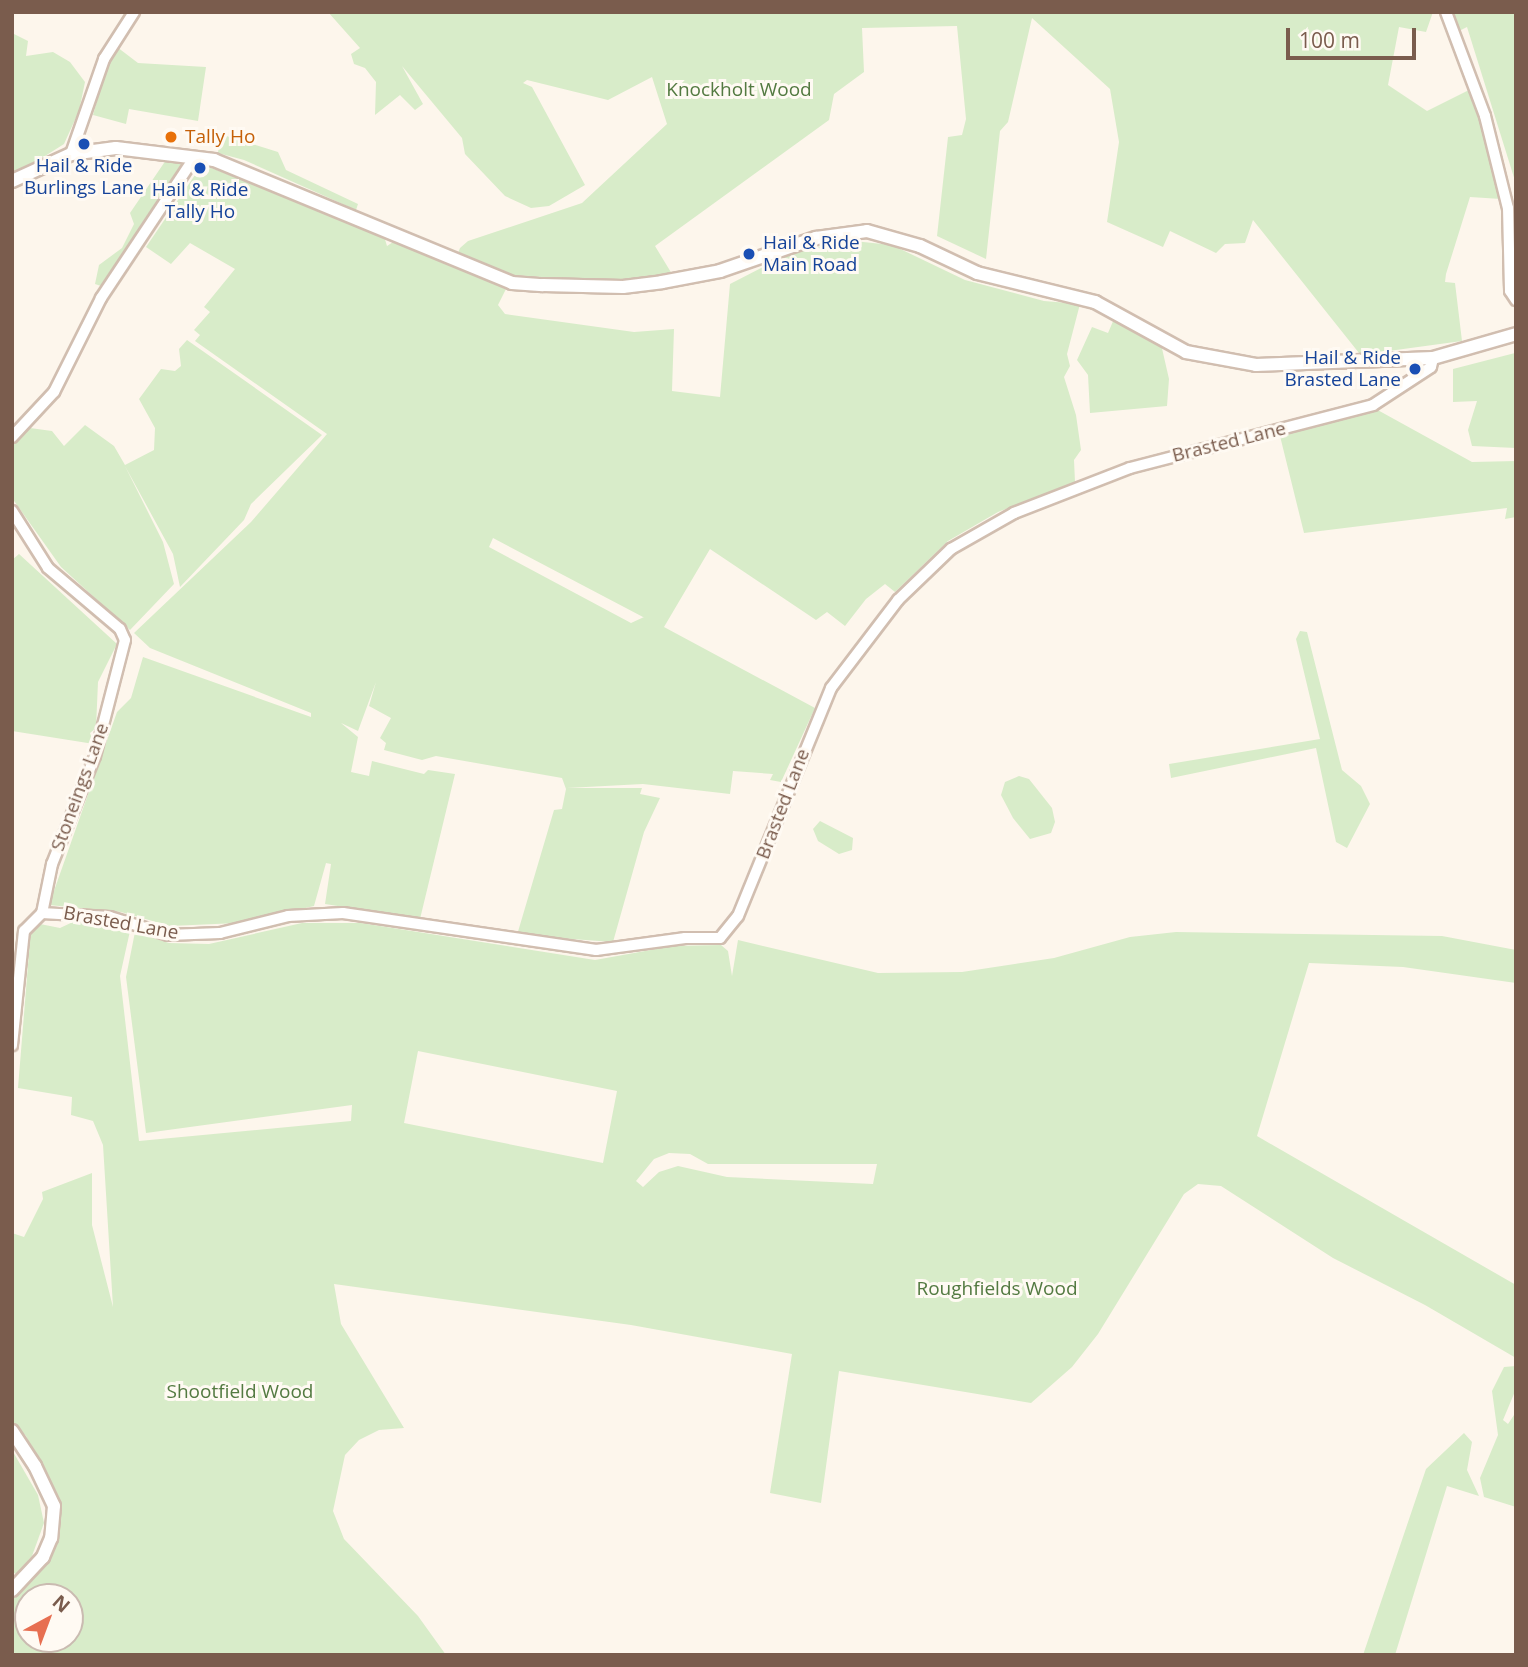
<!DOCTYPE html>
<html>
<head>
<meta charset="utf-8">
<style>
  body { margin:0 }
  #map { position:relative; width:1528px; height:1667px; overflow:hidden; background:#fdf6ec; font-family:"Open Sans",sans-serif }
  div>[style] { position:absolute }
  .green>* { inset:0; background:#d8ecc9 }
  .roads { filter:drop-shadow(2px 0 #d1beb0) drop-shadow(-2px 0 #d1beb0) drop-shadow(0 2px #d1beb0) drop-shadow(0 -2px #d1beb0) }
  .minor>* { height:10px; margin:-5px; padding:0 5px; transform-origin:5px; border-radius:5px; background:#fff }
  .tertiary>* { height:12px; margin:-6px; padding:0 6px; transform-origin:6px; border-radius:6px; background:#fff }
  .dots>* { width:19px; height:19px; translate:-50% -50%; box-sizing:border-box; border:4px solid #fffaf3; border-radius:50% }
  span { translate:-50% -50%; white-space:nowrap; text-align:center; line-height:1.15; -webkit-text-stroke:6px #fffaf3; paint-order:stroke }
  .park-label { font-size:19px; color:#537a41 }
  .food-label { font-size:19px; color:#c56008 }
  .left { translate:0 -50%; text-align:left }
  .transit-label { font-size:19px; color:#164399 }
  .right { translate:-100% -50%; text-align:right }
  .street-label { font-size:19px; color:#7a5c4d }
  .frame { position:absolute; inset:0; border:14px solid #7a5c4d; pointer-events:none }
  .north { position:absolute; left:14px; top:1583px; width:70px; height:70px; box-sizing:border-box; background:#fffaf3; border:2px solid #cabbb1; border-radius:50%; rotate:41deg; font-size:19px; font-weight:700; line-height:28px; text-align:center; color:#7a5c4d }
  .north::after { content:''; display:block; margin:auto; width:24px; height:32px; background:#e76f51; clip-path:polygon(50% 0,100% 100%,50% 72%,0 100%) }
  .scale { position:absolute; left:1286px; top:28px; width:130px; height:32px; box-sizing:border-box; border:4px solid #7a5c4d; border-top:0; padding-left:9px; font-size:21px; line-height:24px; white-space:nowrap; color:#7a5c4d; -webkit-text-stroke:5px #fffaf3; paint-order:stroke }
</style>
</head>
<body>
<div id="map">
  <div class="green">
    <div style="clip-path:polygon(328px 12px,1433px 12px,1426px 32px,1399px 27px,1388px 85px,1427px 111px,1471px 89px,1501px 199px,1470px 197px,1446px 274px,1445px 282px,1455px 283px,1462px 341px,1374px 353px,1372px 359px,1359px 359px,1359px 353px,1253px 220px,1245px 243px,1225px 244px,1216px 253px,1170px 231px,1163px 247px,1107px 222px,1119px 142px,1110px 89px,1032px 18px,1008px 122px,1000px 131px,986px 259px,937px 236px,948px 137px,962px 135px,966px 119px,957px 26px,862px 28px,864px 72px,834px 94px,829px 120px,655px 246px,672px 274px,617px 282px,512px 275px,458px 253px,460px 248px,468px 241px,582px 203px,667px 124px,652px 77px,608px 100px,527px 80px,523px 83px,532px 87px,585px 185px,549px 206px,531px 208px,505px 196px,465px 154px,462px 138px,402px 66px,423px 104px,415px 110px,400px 95px,375px 115px,376px 82px,365px 68px,354px 64px,351px 54px,360px 48px)"></div>
    <div style="clip-path:polygon(1453px 12px,1516px 12px,1516px 184px,1467px 27px,1459px 31px)"></div>
    <div style="clip-path:polygon(12px 33px,28px 41px,26px 56px,53px 52px,70px 62px,85px 82px,79px 111px,64px 144px,12px 177px)"></div>
    <div style="clip-path:polygon(117px 47px,138px 63px,206px 67px,198px 121px,129px 109px,126px 124px,93px 115px,107px 65px)"></div>
    <div style="clip-path:polygon(220px 134px,278px 152px,286px 170px,358px 204px,356px 210px,244px 160px,218px 153px)"></div>
    <div style="clip-path:polygon(166px 160px,186px 162px,104px 287px,95px 284px,99px 265px,122px 248px,134px 224px,130px 213px)"></div>
    <div style="clip-path:polygon(evenodd,209px 167px,384px 236px,387px 246px,396px 240px,508px 285px,498px 305px,505px 314px,634px 332px,674px 329px,672px 391px,720px 397px,730px 284px,786px 255px,844px 240px,892px 245px,965px 280px,1044px 301px,1080px 304px,1067px 354px,1070px 366px,1064px 377px,1076px 415px,1081px 450px,1074px 460px,1075px 482px,998px 512px,948px 541px,895px 592px,885px 584px,866px 599px,845px 626px,827px 612px,816px 620px,710px 549px,664px 627px,815px 708px,781px 782px,770px 780px,773px 774px,733px 771px,730px 794px,643px 784px,567px 788px,642px 788px,640px 794px,660px 798px,644px 832px,613px 942px,517px 935px,554px 810px,562px 809px,566px 789px,562px 778px,436px 756px,422px 760px,384px 750px,386px 743px,380px 738px,391px 718px,369px 706px,376px 682px,358px 731px,341px 723px,358px 737px,351px 772px,369px 776px,372px 761px,424px 774px,428px 770px,455px 774px,420px 919px,325px 904px,331px 864px,326px 863px,314px 906px,238px 923px,170px 926px,121px 912px,49px 905px,117px 712px,131px 698px,143px 657px,311px 717px,311px 713px,150px 648px,134px 633px,251px 522px,327px 434px,195px 341px,200px 335px,194px 330px,210px 312px,204px 307px,235px 269px,190px 243px,171px 264px,146px 247px,199px 169px,209px 167px,493px 538px,643px 617px,644px 617px,631px 623px,489px 547px,493px 538px)"></div>
    <div style="clip-path:polygon(1114px 319px,1161px 344px,1169px 379px,1167px 406px,1090px 413px,1088px 375px,1077px 360px,1092px 327px,1108px 333px)"></div>
    <div style="clip-path:polygon(187px 340px,322px 435px,251px 504px,244px 520px,180px 587px,173px 554px,125px 466px,163px 542px,174px 584px,130px 630px,61px 567px,12px 498px,12px 445px,30px 428px,52px 431px,64px 446px,85px 425px,114px 446px,125px 465px,154px 450px,155px 428px,139px 399px,161px 369px,175px 371px,181px 366px,179px 349px)"></div>
    <div style="clip-path:polygon(1515px 353px,1516px 448px,1472px 446px,1468px 430px,1477px 401px,1453px 402px,1453px 369px)"></div>
    <div style="clip-path:polygon(1374px 408px,1472px 462px,1516px 461px,1516px 517px,1505px 519px,1507px 508px,1304px 533px,1280px 436px)"></div>
    <div style="clip-path:polygon(19px 554px,117px 644px,98px 682px,96px 728px,90px 733px,94px 744px,12px 731px,12px 560px)"></div>
    <div style="clip-path:polygon(1300px 631px,1307px 632px,1342px 770px,1361px 786px,1370px 804px,1347px 848px,1336px 842px,1316px 748px,1171px 778px,1169px 764px,1320px 739px,1296px 639px)"></div>
    <div style="clip-path:polygon(1019px 776px,1029px 779px,1052px 808px,1055px 822px,1051px 833px,1030px 839px,1013px 818px,1001px 795px,1005px 782px)"></div>
    <div style="clip-path:polygon(820px 821px,853px 838px,852px 850px,839px 854px,818px 841px,813px 829px)"></div>
    <div style="clip-path:polygon(evenodd,75px 921px,130px 931px,120px 976px,139px 1141px,351px 1121px,352px 1105px,146px 1133px,126px 977px,135px 932px,169px 943px,209px 944px,302px 923px,361px 923px,595px 960px,673px 946px,721px 945px,728px 951px,732px 976px,738px 940px,878px 973px,962px 972px,1054px 958px,1130px 937px,1176px 932px,1442px 936px,1516px 950px,1516px 983px,1403px 967px,1309px 963px,1257px 1136px,1516px 1285px,1516px 1358px,1425px 1305px,1333px 1258px,1221px 1186px,1198px 1184px,1184px 1194px,1098px 1334px,1072px 1367px,1031px 1403px,839px 1371px,821px 1503px,770px 1493px,792px 1354px,631px 1325px,334px 1284px,341px 1324px,404px 1428px,379px 1430px,359px 1440px,345px 1455px,333px 1511px,344px 1539px,418px 1616px,446px 1655px,12px 1655px,12px 1597px,48px 1559px,59px 1534px,59px 1509px,26px 1436px,12px 1421px,12px 1233px,24px 1237px,43px 1199px,42px 1192px,92px 1173px,92px 1225px,113px 1307px,103px 1145px,93px 1121px,71px 1115px,72px 1097px,18px 1088px,31px 928px,35px 923px,60px 928px,75px 921px,418px 1051px,617px 1091px,603px 1163px,404px 1123px,418px 1051px,75px 921px,669px 1153px,690px 1154px,708px 1164px,877px 1164px,873px 1184px,727px 1177px,678px 1166px,659px 1172px,643px 1187px,636px 1181px,654px 1159px,669px 1153px,75px 921px,28px 1597px,70px 1597px,70px 1639px,28px 1639px,28px 1597px)"></div>
    <div style="clip-path:polygon(1516px 1366px,1516px 1389px,1503px 1420px,1508px 1424px,1516px 1412px,1516px 1507px,1484px 1497px,1480px 1478px,1498px 1435px,1492px 1391px,1504px 1367px)"></div>
    <div style="clip-path:polygon(1464px 1433px,1472px 1442px,1467px 1470px,1479px 1496px,1447px 1486px,1395px 1655px,1363px 1655px,1426px 1469px)"></div>
    <div style="clip-path:polygon(12px 1450px,38px 1495px,44px 1523px,32px 1556px,16px 1574px,12px 1572px)"></div>
  </div>
  <div class="roads">
    <div class="minor">
      <div style="left:1446px;top:12px;width:111px;rotate:69.4deg"></div>
      <div style="left:1485px;top:116px;width:95px;rotate:76deg"></div>
      <div style="left:1508px;top:208px;width:83px;rotate:88.6deg"></div>
      <div style="left:1510px;top:291px;width:11px;rotate:56deg"></div>
      <div style="left:71px;top:154px;width:101px;rotate:-70.8deg"></div>
      <div style="left:104px;top:59px;width:56px;rotate:-57.4deg"></div>
      <div style="left:12px;top:437px;width:62px;rotate:-47deg"></div>
      <div style="left:54px;top:392px;width:105px;rotate:-63.4deg"></div>
      <div style="left:101px;top:298px;width:168px;rotate:-56.4deg"></div>
      <div style="left:12px;top:511px;width:67px;rotate:57.7deg"></div>
      <div style="left:48px;top:568px;width:94px;rotate:40.3deg"></div>
      <div style="left:120px;top:629px;width:12px;rotate:66deg"></div>
      <div style="left:125px;top:640px;width:120px;rotate:104.5deg"></div>
      <div style="left:95px;top:756px;width:116px;rotate:111.7deg"></div>
      <div style="left:52px;top:864px;width:50px;rotate:101.5deg"></div>
      <div style="left:42px;top:913px;width:25px;rotate:135deg"></div>
      <div style="left:24px;top:931px;width:115px;rotate:96deg"></div>
      <div style="left:42px;top:913px;width:68px;rotate:3.4deg"></div>
      <div style="left:110px;top:917px;width:61px;rotate:17.2deg"></div>
      <div style="left:168px;top:935px;width:52px;rotate:-2.2deg"></div>
      <div style="left:220px;top:933px;width:70px;rotate:-14deg"></div>
      <div style="left:288px;top:916px;width:55px;rotate:-3.1deg"></div>
      <div style="left:343px;top:913px;width:256px;rotate:8.3deg"></div>
      <div style="left:596px;top:950px;width:90px;rotate:-7.7deg"></div>
      <div style="left:685px;top:938px;width:35px"></div>
      <div style="left:720px;top:938px;width:28px;rotate:-51deg"></div>
      <div style="left:738px;top:916px;width:246px;rotate:-67.8deg"></div>
      <div style="left:831px;top:688px;width:111px;rotate:-52.7deg"></div>
      <div style="left:898px;top:600px;width:74px;rotate:-43.9deg"></div>
      <div style="left:951px;top:549px;width:73px;rotate:-29.7deg"></div>
      <div style="left:1014px;top:513px;width:124px;rotate:-21.2deg"></div>
      <div style="left:1130px;top:468px;width:251px;rotate:-14.5deg"></div>
      <div style="left:1373px;top:405px;width:69px;rotate:-33.2deg"></div>
      <div style="left:1431px;top:367px;width:9px;rotate:-77deg"></div>
    </div>
    <div class="tertiary">
      <div style="left:12px;top:181px;width:65px;rotate:-24.6deg"></div>
      <div style="left:71px;top:154px;width:45px;rotate:-7.6deg"></div>
      <div style="left:116px;top:148px;width:99px;rotate:7deg"></div>
      <div style="left:214px;top:160px;width:322px;rotate:22.4deg"></div>
      <div style="left:512px;top:283px;width:31px;rotate:4deg"></div>
      <div style="left:543px;top:285px;width:80px;rotate:1.4deg"></div>
      <div style="left:623px;top:287px;width:39px;rotate:-7deg"></div>
      <div style="left:662px;top:282px;width:59px;rotate:-10.7deg"></div>
      <div style="left:720px;top:271px;width:102px;rotate:-19deg"></div>
      <div style="left:816px;top:238px;width:51px;rotate:-7.8deg"></div>
      <div style="left:867px;top:231px;width:55px;rotate:15.8deg"></div>
      <div style="left:920px;top:246px;width:63px;rotate:25.3deg"></div>
      <div style="left:977px;top:273px;width:122px;rotate:13.8deg"></div>
      <div style="left:1095px;top:302px;width:104px;rotate:28.8deg"></div>
      <div style="left:1186px;top:352px;width:71px;rotate:10.5deg"></div>
      <div style="left:1256px;top:365px;width:177px;rotate:-2.3deg"></div>
      <div style="left:1433px;top:358px;width:86px;rotate:-16.1deg"></div>
      <div style="left:12px;top:1431px;width:42px;rotate:56.7deg"></div>
      <div style="left:35px;top:1466px;width:44px;rotate:64.6deg"></div>
      <div style="left:54px;top:1506px;width:32px;rotate:95deg"></div>
      <div style="left:51px;top:1538px;width:21px;rotate:113deg"></div>
      <div style="left:43px;top:1557px;width:45px;rotate:133.2deg"></div>
    </div>
  </div>
  <div class="dots">
    <div style="left:171px;top:137px;background:#e8710a"></div>
    <div style="left:84px;top:144px;background:#1a4fb4"></div>
    <div style="left:200px;top:168px;background:#1a4fb4"></div>
    <div style="left:749px;top:254px;background:#1a4fb4"></div>
    <div style="left:1415px;top:369px;background:#1a4fb4"></div>
  </div>
  <div class="park-label">
    <span style="left:739px;top:90px">Knockholt Wood</span>
    <span style="left:997px;top:1289px">Roughfields Wood</span>
    <span style="left:240px;top:1392px">Shootfield Wood</span>
  </div>
  <div class="food-label">
    <span class="left" style="left:185px;top:137px">Tally Ho</span>
  </div>
  <div class="transit-label">
    <span style="left:84px;top:177px">Hail &amp; Ride<br>Burlings Lane</span>
    <span style="left:200px;top:201px">Hail &amp; Ride<br>Tally Ho</span>
    <span class="left" style="left:763px;top:254px">Hail &amp; Ride<br>Main Road</span>
    <span class="right" style="left:1401px;top:369px">Hail &amp; Ride<br>Brasted Lane</span>
  </div>
  <div class="street-label">
    <span style="left:1229px;top:442px;rotate:-14deg">Brasted Lane</span>
    <span style="left:80px;top:787px;rotate:-70deg">Stoneings Lane</span>
    <span style="left:783px;top:804px;rotate:-69deg">Brasted Lane</span>
    <span style="left:121px;top:923px;rotate:10deg">Brasted Lane</span>
  </div>
  <div class="frame"></div>
  <div class="north">N</div>
  <div class="scale">100 m</div>
</div>
</body>
</html>
